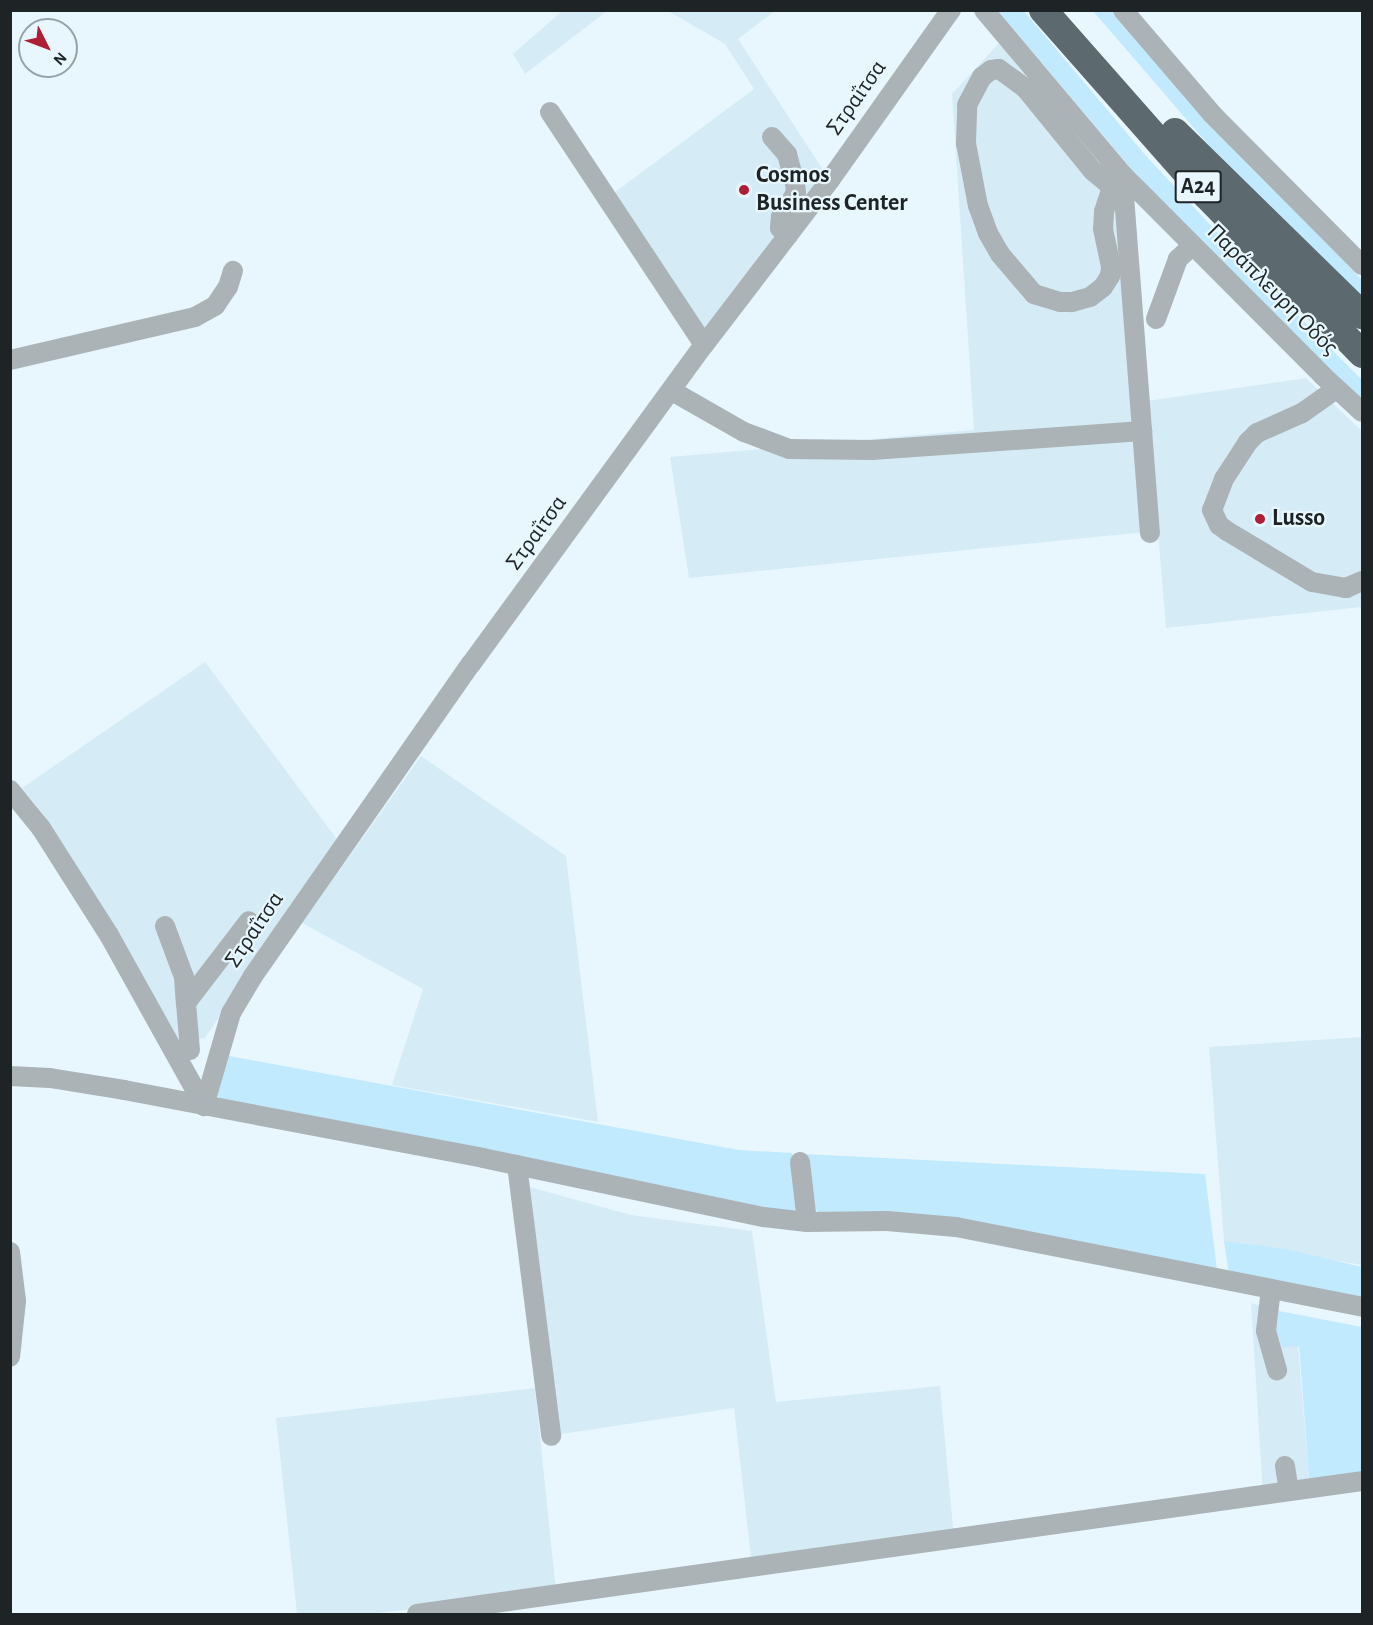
<!DOCTYPE html>
<html>
<head>
<meta charset="utf-8">
<style>
  body { margin:0 }
  #map { position:relative; width:1373px; height:1625px; overflow:hidden; background:#e8f7fe; font-family:"Alegreya Sans",sans-serif }
  div>[style] { position:absolute }
  .built>* { inset:0; background:#d5ecf7 }
  .green>* { inset:0; background:#c1eafe }
  .minor>* { height:20px; margin:-10px; padding:0 10px; transform-origin:10px; border-radius:10px; background:#acb3b6 }
  .highway>* { height:28px; margin:-14px; padding:0 14px; transform-origin:14px; border-radius:14px; background:#5c696f }
  .dots>* { width:16px; height:16px; translate:-50% -50%; box-sizing:border-box; border:3px solid #e8f7fe; border-radius:50% }
  span { translate:-50% -50%; white-space:nowrap; text-align:center; line-height:1.15; -webkit-text-stroke:4.5px #e8f7fe; paint-order:stroke }
  .shield-label span { padding:2px 4px; background:#e8f7fe; border:2px solid; border-radius:4px; -webkit-text-stroke-width:0 }
  .shield-label { font-size:22px; color:#1e2326; font-weight:700 }
  .street-label { font-size:24px; color:#1e2326 }
  .poi-label { font-size:24px; color:#1e2326; font-weight:700 }
  .left { translate:0 -50%; text-align:left }
  .frame { position:absolute; inset:0; border:12px solid #1e2326; pointer-events:none }
  .north { position:absolute; left:18px; top:18px; width:60px; height:60px; box-sizing:border-box; background:#e8f7fe; border:2px solid #97a2a8; border-radius:50%; rotate:132deg; font-size:16px; font-weight:700; line-height:24px; text-align:center; color:#1e2326 }
  .north::after { content:''; display:block; margin:auto; width:21px; height:27px; background:#b01d36; clip-path:polygon(50% 0,100% 100%,50% 72%,0 100%) }
</style>
</head>
<body>
<div id="map">
  <div class="built">
    <div style="clip-path:polygon(562px 11px,607px 11px,525px 74px,513px 54px)"></div>
    <div style="clip-path:polygon(668px 11px,775px 11px,738px 39px,829px 179px,708px 336px,607px 198px,754px 89px,725px 44px)"></div>
    <div style="clip-path:polygon(999px 43px,1117px 181px,1145px 532px,689px 578px,670px 457px,974px 430px,952px 94px)"></div>
    <div style="clip-path:polygon(1306px 378px,1362px 431px,1362px 607px,1166px 628px,1147px 401px)"></div>
    <div style="clip-path:polygon(205px 662px,339px 842px,205px 1038px,184px 1043px,173px 1040px,93px 892px,43px 814px,22px 788px)"></div>
    <div style="clip-path:polygon(421px 756px,566px 856px,598px 1122px,392px 1085px,423px 989px,302px 923px)"></div>
    <div style="clip-path:polygon(1362px 1037px,1362px 1265px,1224px 1241px,1209px 1047px)"></div>
    <div style="clip-path:polygon(526px 1186px,631px 1215px,752px 1231px,776px 1402px,940px 1386px,954px 1538px,752px 1566px,734px 1408px,555px 1435px)"></div>
    <div style="clip-path:polygon(1251px 1303px,1279px 1311px,1276px 1330px,1298px 1346px,1310px 1490px,1263px 1495px)"></div>
    <div style="clip-path:polygon(535px 1388px,556px 1591px,370px 1614px,297px 1614px,276px 1418px)"></div>
  </div>
  <div class="green">
    <div style="clip-path:polygon(998px 11px,1024px 11px,1147px 157px,1244px 261px,1362px 380px,1362px 406px,1217px 261px,1129px 166px)"></div>
    <div style="clip-path:polygon(1093px 11px,1113px 11px,1265px 180px,1362px 280px,1362px 300px,1212px 149px)"></div>
    <div style="clip-path:polygon(224px 1055px,739px 1150px,792px 1153px,795px 1178px,806px 1217px,219px 1099px,215px 1091px)"></div>
    <div style="clip-path:polygon(805px 1154px,1205px 1174px,1218px 1278px,959px 1224px,821px 1219px,811px 1199px)"></div>
    <div style="clip-path:polygon(1224px 1241px,1286px 1249px,1362px 1267px,1362px 1310px,1230px 1282px)"></div>
    <div style="clip-path:polygon(1279px 1311px,1362px 1327px,1362px 1483px,1310px 1490px,1299px 1346px,1282px 1347px,1276px 1330px)"></div>
  </div>
  <div class="minor">
    <div style="left:984px;top:10px;width:216px;rotate:49.9deg"></div>
    <div style="left:1123px;top:175px;width:282px;rotate:45.1deg"></div>
    <div style="left:1322px;top:375px;width:54px;rotate:42.8deg"></div>
    <div style="left:1123px;top:10px;width:137px;rotate:49.4deg"></div>
    <div style="left:1212px;top:114px;width:213px;rotate:45.2deg"></div>
    <div style="left:550px;top:112px;width:279px;rotate:56.5deg"></div>
    <div style="left:772px;top:137px;width:23px;rotate:49deg"></div>
    <div style="left:787px;top:154px;width:30px;rotate:75deg"></div>
    <div style="left:795px;top:183px;width:10px;rotate:84deg"></div>
    <div style="left:796px;top:193px;width:27px;rotate:123deg"></div>
    <div style="left:781px;top:216px;width:12px;rotate:95deg"></div>
    <div style="left:780px;top:228px;width:11px;rotate:45deg"></div>
    <div style="left:1123px;top:183px;width:351px;rotate:85.6deg"></div>
    <div style="left:1112px;top:187px;width:26px;rotate:108deg"></div>
    <div style="left:1104px;top:212px;width:17px;rotate:93deg"></div>
    <div style="left:1103px;top:229px;width:40px;rotate:78deg"></div>
    <div style="left:1111px;top:268px;width:8px;rotate:97deg"></div>
    <div style="left:1110px;top:276px;width:13px;rotate:122deg"></div>
    <div style="left:1103px;top:287px;width:16px;rotate:142deg"></div>
    <div style="left:1090px;top:297px;width:19px;rotate:164deg"></div>
    <div style="left:1072px;top:302px;width:12px;rotate:180deg"></div>
    <div style="left:1060px;top:302px;width:27px;rotate:-163deg"></div>
    <div style="left:1034px;top:294px;width:52px;rotate:-130.4deg"></div>
    <div style="left:1000px;top:254px;width:24px;rotate:-120deg"></div>
    <div style="left:988px;top:233px;width:29px;rotate:-110deg"></div>
    <div style="left:978px;top:206px;width:64px;rotate:-100.8deg"></div>
    <div style="left:966px;top:143px;width:38px;rotate:-88deg"></div>
    <div style="left:967px;top:105px;width:32px;rotate:-62deg"></div>
    <div style="left:982px;top:77px;width:11px;rotate:-38deg"></div>
    <div style="left:991px;top:70px;width:8px;rotate:-7deg"></div>
    <div style="left:999px;top:69px;width:32px;rotate:36deg"></div>
    <div style="left:1025px;top:88px;width:107px;rotate:50.7deg"></div>
    <div style="left:1093px;top:171px;width:25px;rotate:40deg"></div>
    <div style="left:1112px;top:187px;width:15px;rotate:37deg"></div>
    <div style="left:1156px;top:319px;width:64px;rotate:-69.9deg"></div>
    <div style="left:1178px;top:259px;width:19px;rotate:-43deg"></div>
    <div style="left:10px;top:360px;width:190px;rotate:-13.1deg"></div>
    <div style="left:195px;top:317px;width:23px;rotate:-29deg"></div>
    <div style="left:215px;top:306px;width:23px;rotate:-56deg"></div>
    <div style="left:228px;top:287px;width:17px;rotate:-73deg"></div>
    <div style="left:1336px;top:389px;width:42px;rotate:144.8deg"></div>
    <div style="left:1302px;top:413px;width:49px;rotate:156deg"></div>
    <div style="left:1257px;top:433px;width:13px;rotate:135deg"></div>
    <div style="left:1248px;top:442px;width:44px;rotate:123deg"></div>
    <div style="left:1224px;top:479px;width:33px;rotate:111deg"></div>
    <div style="left:1212px;top:510px;width:17px;rotate:65deg"></div>
    <div style="left:1219px;top:525px;width:10px;rotate:37deg"></div>
    <div style="left:1227px;top:531px;width:99px;rotate:31deg"></div>
    <div style="left:1312px;top:582px;width:35px;rotate:10deg"></div>
    <div style="left:1346px;top:588px;width:17px;rotate:-24deg"></div>
    <div style="left:672px;top:391px;width:83px;rotate:29.7deg"></div>
    <div style="left:744px;top:432px;width:48px;rotate:20.7deg"></div>
    <div style="left:789px;top:449px;width:83px;rotate:0.7deg"></div>
    <div style="left:872px;top:450px;width:271px;rotate:-4deg"></div>
    <div style="left:10px;top:790px;width:49px;rotate:50.8deg"></div>
    <div style="left:41px;top:828px;width:127px;rotate:57.6deg"></div>
    <div style="left:109px;top:935px;width:196px;rotate:60.9deg"></div>
    <div style="left:165px;top:926px;width:54px;rotate:69.6deg"></div>
    <div style="left:184px;top:977px;width:26px;rotate:86deg"></div>
    <div style="left:190px;top:1050px;width:47px;rotate:-94.9deg"></div>
    <div style="left:186px;top:1003px;width:103px;rotate:-52.5deg"></div>
    <div style="left:10px;top:1076px;width:40px;rotate:2.9deg"></div>
    <div style="left:50px;top:1078px;width:75px;rotate:9.2deg"></div>
    <div style="left:124px;top:1090px;width:365px;rotate:10.7deg"></div>
    <div style="left:483px;top:1158px;width:287px;rotate:11.9deg"></div>
    <div style="left:764px;top:1217px;width:43px;rotate:6.6deg"></div>
    <div style="left:807px;top:1222px;width:80px;rotate:-0.7deg"></div>
    <div style="left:887px;top:1221px;width:69px;rotate:5deg"></div>
    <div style="left:956px;top:1227px;width:414px;rotate:11.1deg"></div>
    <div style="left:204px;top:1106px;width:97px;rotate:-73.8deg"></div>
    <div style="left:231px;top:1013px;width:43px;rotate:-59.3deg"></div>
    <div style="left:253px;top:976px;width:381px;rotate:-55.1deg"></div>
    <div style="left:471px;top:664px;width:395px;rotate:-53.9deg"></div>
    <div style="left:704px;top:345px;width:208px;rotate:-52.6deg"></div>
    <div style="left:830px;top:180px;width:209px;rotate:-54.6deg"></div>
    <div style="left:800px;top:1162px;width:60px;rotate:83.3deg"></div>
    <div style="left:517px;top:1165px;width:273px;rotate:82.8deg"></div>
    <div style="left:10px;top:1252px;width:49px;rotate:83deg"></div>
    <div style="left:16px;top:1301px;width:56px;rotate:96.1deg"></div>
    <div style="left:1271px;top:1289px;width:42px;rotate:96.8deg"></div>
    <div style="left:1266px;top:1331px;width:41px;rotate:74.2deg"></div>
    <div style="left:1285px;top:1466px;width:25px;rotate:81deg"></div>
    <div style="left:417px;top:1614px;width:954px;rotate:-8.01deg"></div>
  </div>
  <div class="highway">
    <div style="left:1043px;top:10px;width:247px;rotate:48.6deg"></div>
    <div style="left:1206px;top:195px;width:223px;rotate:45.5deg"></div>
    <div style="left:1175px;top:132px;width:262px;rotate:44.4deg"></div>
  </div>
  <div class="dots">
    <div style="left:744px;top:190px;background:#b01d36"></div>
    <div style="left:1260px;top:519px;background:#b01d36"></div>
  </div>
  <div class="shield-label">
    <span style="left:1198px;top:187px">Α24</span>
  </div>
  <div class="street-label">
    <span style="left:857px;top:98px;rotate:-55deg">Στραΐτσα</span>
    <span style="left:1272px;top:290px;rotate:45deg">Παράπλευρη Οδός</span>
    <span style="left:537px;top:533px;rotate:-54deg">Στραΐτσα</span>
    <span style="left:255px;top:930px;rotate:-56deg">Στραΐτσα</span>
  </div>
  <div class="poi-label">
    <span class="left" style="left:756px;top:190px">Cosmos<br>Business Center</span>
    <span class="left" style="left:1272px;top:519px">Lusso</span>
  </div>
  <div class="frame"></div>
  <div class="north">N</div>
</div>
</body>
</html>
